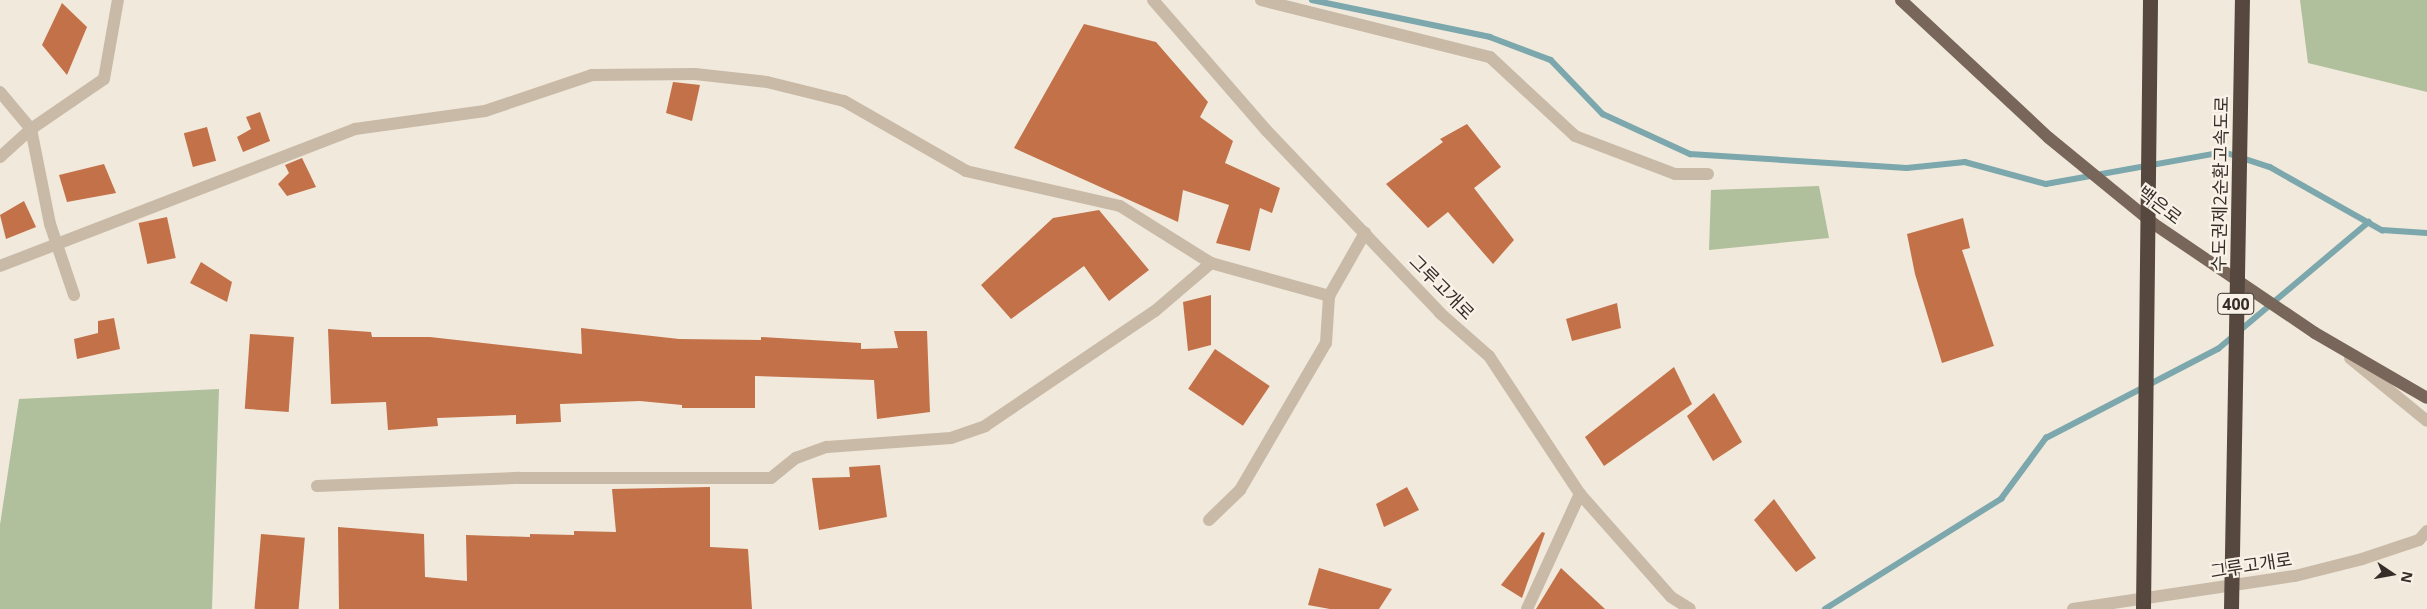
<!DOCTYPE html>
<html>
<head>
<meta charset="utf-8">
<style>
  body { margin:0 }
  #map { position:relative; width:2427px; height:609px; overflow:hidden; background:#f1e9db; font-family:"Open Sans","Noto Sans KR",sans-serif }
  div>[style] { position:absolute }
  .green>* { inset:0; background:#b0bf9c }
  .stream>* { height:5.5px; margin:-2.75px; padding:0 2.75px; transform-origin:2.75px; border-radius:2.75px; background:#7ba7ad }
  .building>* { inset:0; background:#c27149; transform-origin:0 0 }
  .minor>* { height:12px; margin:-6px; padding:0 6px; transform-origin:6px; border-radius:6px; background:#c9baa8 }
  .major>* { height:12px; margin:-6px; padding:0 6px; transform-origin:6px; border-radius:6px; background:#776659 }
  .highway>* { height:15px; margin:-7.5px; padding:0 7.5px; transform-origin:7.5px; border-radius:7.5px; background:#56483f }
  span { translate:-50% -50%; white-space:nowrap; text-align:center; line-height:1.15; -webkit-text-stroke:4.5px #f9f2e8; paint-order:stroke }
  .shield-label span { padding:1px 4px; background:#f9f2e8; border:1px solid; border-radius:4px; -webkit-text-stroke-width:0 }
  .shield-label { font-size:16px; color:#362d28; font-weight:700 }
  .street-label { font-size:18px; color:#362d28 }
  .north { position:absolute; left:2367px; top:549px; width:50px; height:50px; -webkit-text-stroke:4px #f9f2e8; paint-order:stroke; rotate:102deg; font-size:14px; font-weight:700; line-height:20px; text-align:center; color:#362d28 }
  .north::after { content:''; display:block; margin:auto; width:18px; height:22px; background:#362d28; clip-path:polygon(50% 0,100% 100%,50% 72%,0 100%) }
</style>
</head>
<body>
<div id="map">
  <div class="green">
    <div style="clip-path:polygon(2300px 0,2427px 0,2427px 92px,2308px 63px)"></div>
    <div style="clip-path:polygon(1819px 186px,1829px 238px,1709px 250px,1711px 190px)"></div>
    <div style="clip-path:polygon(219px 389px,212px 609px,0 609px,0 525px,19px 399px)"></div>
  </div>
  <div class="stream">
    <div style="left:1312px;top:0;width:182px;rotate:11.7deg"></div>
    <div style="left:1490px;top:37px;width:65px;rotate:20.7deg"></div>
    <div style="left:1551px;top:60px;width:75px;rotate:46.1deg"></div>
    <div style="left:1603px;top:114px;width:96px;rotate:24.7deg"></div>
    <div style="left:1690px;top:154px;width:217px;rotate:3.7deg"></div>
    <div style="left:1907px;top:168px;width:58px;rotate:-5.9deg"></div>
    <div style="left:1965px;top:162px;width:84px;rotate:15.2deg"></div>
    <div style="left:2046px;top:184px;width:181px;rotate:-10.2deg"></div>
    <div style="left:2224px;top:152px;width:48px;rotate:18.1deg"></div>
    <div style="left:2270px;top:167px;width:129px;rotate:29.4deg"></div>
    <div style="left:2382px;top:230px;width:45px;rotate:3.8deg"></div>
    <div style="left:1825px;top:609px;width:208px;rotate:-32deg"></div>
    <div style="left:2001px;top:499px;width:76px;rotate:-53.6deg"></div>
    <div style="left:2046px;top:438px;width:194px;rotate:-27.4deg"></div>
    <div style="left:2218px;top:349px;width:197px;rotate:-40.1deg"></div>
  </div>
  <div class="building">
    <div style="clip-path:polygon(62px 3px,87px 27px,67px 75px,42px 45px)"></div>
    <div style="clip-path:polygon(1084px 24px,1156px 42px,1208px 102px,1200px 117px,1233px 141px,1225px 163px,1280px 188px,1272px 213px,1260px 208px,1250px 251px,1216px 243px,1229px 205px,1183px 190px,1178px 222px,1014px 148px)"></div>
    <div style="clip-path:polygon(673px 82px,700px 85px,692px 121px,666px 113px)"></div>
    <div style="clip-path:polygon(260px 112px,270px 141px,243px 152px,237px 137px,251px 129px,246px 117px)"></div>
    <div style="clip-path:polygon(1467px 124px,1501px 167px,1474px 188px,1514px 240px,1493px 264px,1448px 212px,1428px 228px,1386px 184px,1443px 142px,1440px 139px)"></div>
    <div style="left:207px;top:127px;width:35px;height:24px;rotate:75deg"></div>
    <div style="clip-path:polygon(302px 158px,316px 187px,287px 196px,278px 184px,289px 173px,285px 165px)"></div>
    <div style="clip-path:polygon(104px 164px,116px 193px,67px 202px,59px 175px)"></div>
    <div style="clip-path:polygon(24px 201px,36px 227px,6px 239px,0 215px)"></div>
    <div style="clip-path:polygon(1099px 210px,1149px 270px,1109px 301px,1084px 266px,1011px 319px,981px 285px,1053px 218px)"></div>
    <div style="left:167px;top:217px;width:42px;height:29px;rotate:78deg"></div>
    <div style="clip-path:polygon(1963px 218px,1970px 248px,1962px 250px,1994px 346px,1942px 363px,1915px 274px,1907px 234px)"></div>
    <div style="clip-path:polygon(201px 262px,232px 282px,227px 302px,190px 283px)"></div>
    <div style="clip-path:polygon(1211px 295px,1211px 345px,1188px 351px,1183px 302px)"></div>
    <div style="clip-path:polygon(1617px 303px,1621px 328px,1572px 341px,1566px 319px)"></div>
    <div style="clip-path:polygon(114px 318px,120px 349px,77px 359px,74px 339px,98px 333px,98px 321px)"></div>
    <div style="clip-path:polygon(581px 328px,679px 339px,761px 340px,761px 337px,861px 343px,861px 349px,898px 348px,894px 331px,927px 331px,930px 412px,877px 419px,874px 380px,755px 376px,755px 408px,682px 408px,682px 405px,640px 401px,560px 404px,561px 422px,516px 424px,516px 415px,437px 418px,438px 426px,388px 430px,386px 402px,331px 404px,328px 329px,371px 332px,372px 337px,430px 337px,582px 354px)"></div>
    <div style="left:250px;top:334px;width:44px;height:75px;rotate:4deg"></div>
    <div style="left:1215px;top:349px;width:66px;height:48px;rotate:34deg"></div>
    <div style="clip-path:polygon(1674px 367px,1692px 404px,1604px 466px,1585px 437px)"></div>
    <div style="clip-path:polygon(1714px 393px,1742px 442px,1713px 461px,1687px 416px)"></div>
    <div style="clip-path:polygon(880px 465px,887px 517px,819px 530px,812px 478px,850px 477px,849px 467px)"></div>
    <div style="clip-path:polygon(710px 487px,710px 547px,748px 549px,752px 609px,339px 609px,338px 527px,424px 534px,425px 577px,467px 581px,466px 535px,530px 537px,530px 534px,574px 535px,574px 531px,616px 532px,612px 489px)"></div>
    <div style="clip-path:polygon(1407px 487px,1419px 510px,1384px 527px,1376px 504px)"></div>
    <div style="clip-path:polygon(1774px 499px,1816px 558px,1796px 572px,1754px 520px)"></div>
    <div style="clip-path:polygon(1542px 532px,1545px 533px,1522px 598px,1501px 585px)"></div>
    <div style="left:261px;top:534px;width:44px;height:75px;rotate:5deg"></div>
    <div style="clip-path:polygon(1319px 568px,1392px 589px,1379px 609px,1330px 609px,1308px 605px)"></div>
    <div style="clip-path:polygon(1561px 568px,1605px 609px,1536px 609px)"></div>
  </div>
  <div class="minor">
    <div style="left:1153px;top:0;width:172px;rotate:49deg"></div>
    <div style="left:1266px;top:130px;width:253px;rotate:46.4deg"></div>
    <div style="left:1440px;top:313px;width:65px;rotate:41.3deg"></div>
    <div style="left:1489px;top:356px;width:165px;rotate:56.6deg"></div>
    <div style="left:1580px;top:494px;width:137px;rotate:48.5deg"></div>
    <div style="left:1671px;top:597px;width:22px;rotate:32deg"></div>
    <div style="left:1261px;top:0;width:236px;rotate:14deg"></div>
    <div style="left:1490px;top:57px;width:116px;rotate:42.9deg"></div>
    <div style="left:1575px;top:136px;width:107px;rotate:20.8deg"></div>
    <div style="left:1675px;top:174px;width:33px"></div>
    <div style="left:0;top:92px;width:48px;rotate:50deg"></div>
    <div style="left:31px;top:129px;width:97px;rotate:78.7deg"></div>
    <div style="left:50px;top:224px;width:75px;rotate:71.3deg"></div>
    <div style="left:0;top:157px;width:42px;rotate:-42.1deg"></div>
    <div style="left:31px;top:129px;width:88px;rotate:-34.4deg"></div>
    <div style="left:104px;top:79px;width:80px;rotate:-80deg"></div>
    <div style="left:0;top:266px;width:381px;rotate:-21.1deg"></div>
    <div style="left:355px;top:129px;width:131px;rotate:-7.9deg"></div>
    <div style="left:485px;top:111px;width:113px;rotate:-18.6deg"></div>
    <div style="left:592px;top:75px;width:103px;rotate:-0.6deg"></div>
    <div style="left:695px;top:74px;width:72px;rotate:6.3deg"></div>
    <div style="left:767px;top:82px;width:79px;rotate:13.9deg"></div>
    <div style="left:844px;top:101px;width:141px;rotate:29.8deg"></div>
    <div style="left:966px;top:171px;width:158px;rotate:12.8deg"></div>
    <div style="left:1120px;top:206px;width:107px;rotate:32.1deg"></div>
    <div style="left:1211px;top:263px;width:123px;rotate:15.6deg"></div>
    <div style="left:2350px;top:358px;width:99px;rotate:39.3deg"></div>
    <div style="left:317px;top:486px;width:203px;rotate:-2.3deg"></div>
    <div style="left:520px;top:478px;width:251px"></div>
    <div style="left:771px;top:478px;width:32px;rotate:-39deg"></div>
    <div style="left:796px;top:458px;width:33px;rotate:-20deg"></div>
    <div style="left:827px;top:447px;width:124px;rotate:-4.2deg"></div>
    <div style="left:951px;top:438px;width:36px;rotate:-19deg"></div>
    <div style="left:985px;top:426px;width:205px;rotate:-34.1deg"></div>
    <div style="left:1155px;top:311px;width:74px;rotate:-40.6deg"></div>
    <div style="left:1209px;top:520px;width:43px;rotate:-44.1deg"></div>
    <div style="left:1240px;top:490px;width:170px;rotate:-59.7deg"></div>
    <div style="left:1326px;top:343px;width:47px;rotate:-86.3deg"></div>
    <div style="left:1329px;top:296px;width:73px;rotate:-60.3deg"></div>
    <div style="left:1527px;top:609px;width:127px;rotate:-65.3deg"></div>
    <div style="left:2073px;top:609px;width:224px;rotate:-8.5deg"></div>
    <div style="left:2295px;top:576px;width:69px;rotate:-14.2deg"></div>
    <div style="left:2362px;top:559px;width:60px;rotate:-18.4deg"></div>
    <div style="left:2419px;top:540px;width:12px;rotate:-48deg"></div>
  </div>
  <div class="major">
    <div style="left:1901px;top:0;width:202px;rotate:43deg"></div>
    <div style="left:2049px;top:138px;width:136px;rotate:39.3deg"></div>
    <div style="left:2154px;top:224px;width:194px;rotate:34.1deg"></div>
    <div style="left:2315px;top:333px;width:129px;rotate:30.1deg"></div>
  </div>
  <div class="highway">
    <div style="left:2143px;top:609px;width:609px;rotate:-89.34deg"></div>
    <div style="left:2231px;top:609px;width:609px;rotate:-88.97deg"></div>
  </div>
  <div class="shield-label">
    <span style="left:2236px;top:304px">400</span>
  </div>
  <div class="street-label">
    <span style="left:2220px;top:184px;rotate:-89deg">수도권제2순환고속도로</span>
    <span style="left:2160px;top:205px;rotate:37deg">백은로</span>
    <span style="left:1442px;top:287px;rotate:45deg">그루고개로</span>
    <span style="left:2251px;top:565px;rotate:-9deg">그루고개로</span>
  </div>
  <div class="north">N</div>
</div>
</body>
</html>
